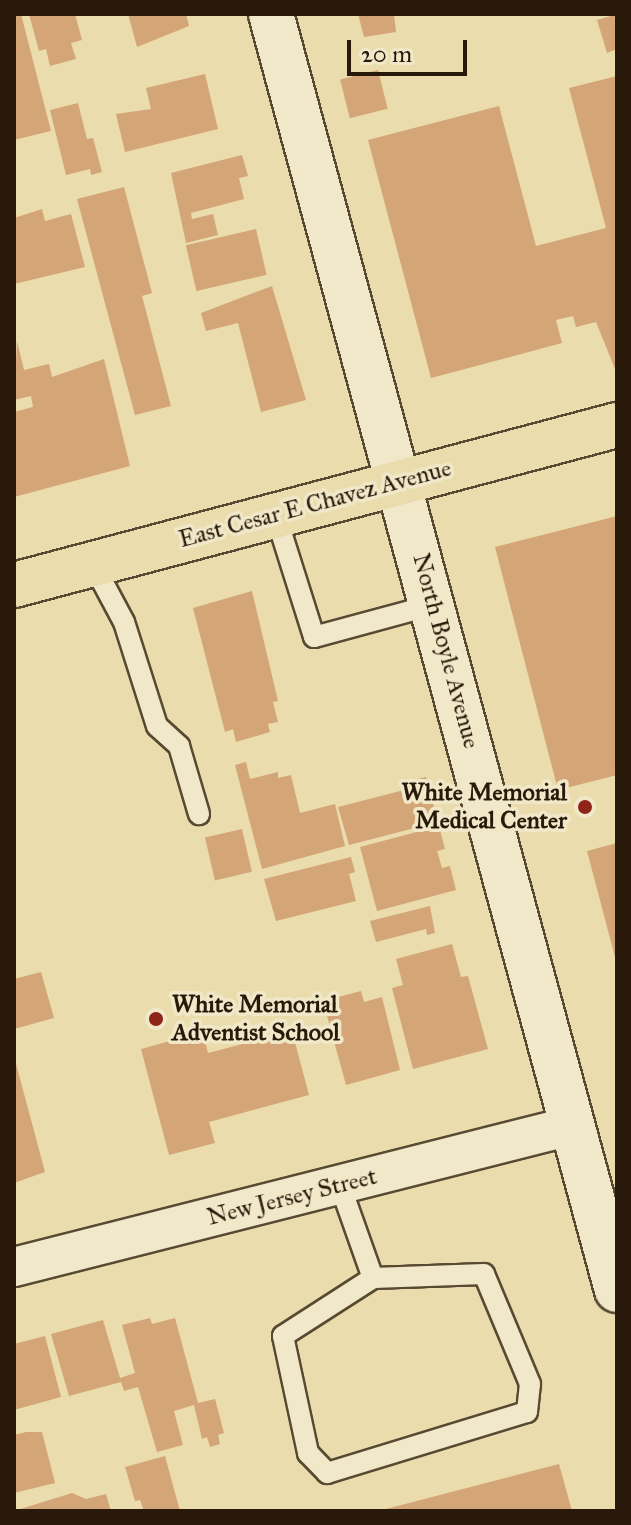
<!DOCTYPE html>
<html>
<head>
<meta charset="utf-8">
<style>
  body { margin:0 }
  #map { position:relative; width:631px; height:1525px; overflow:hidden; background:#eadcac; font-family:"IM FELL Great Primer",serif }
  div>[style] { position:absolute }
  .building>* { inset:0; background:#d4a577; transform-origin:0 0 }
  .roads { filter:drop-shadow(2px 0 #584a32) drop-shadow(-2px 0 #584a32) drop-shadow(0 2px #584a32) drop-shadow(0 -2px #584a32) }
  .lane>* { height:20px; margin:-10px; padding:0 10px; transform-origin:10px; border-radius:10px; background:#f1e8c9 }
  .street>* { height:38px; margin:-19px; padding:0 19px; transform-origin:19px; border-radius:19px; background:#f1e8c9 }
  .secondary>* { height:44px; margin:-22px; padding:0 22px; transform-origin:22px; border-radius:22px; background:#f1e8c9 }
  .primary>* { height:44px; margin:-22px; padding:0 22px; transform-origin:22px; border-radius:22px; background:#eadcac }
  .dots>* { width:22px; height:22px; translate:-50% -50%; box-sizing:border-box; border:4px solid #f1e8c9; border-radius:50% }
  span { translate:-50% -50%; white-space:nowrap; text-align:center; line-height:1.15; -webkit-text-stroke:7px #f1e8c9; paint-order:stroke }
  .street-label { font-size:24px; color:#28190a }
  .poi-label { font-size:24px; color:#28190a; font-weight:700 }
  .right { translate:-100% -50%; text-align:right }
  .left { translate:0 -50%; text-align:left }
  .frame { position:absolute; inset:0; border:16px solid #28190a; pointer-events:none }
  .scale { position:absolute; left:347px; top:40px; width:120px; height:36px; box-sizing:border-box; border:4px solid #28190a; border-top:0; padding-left:10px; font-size:24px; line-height:28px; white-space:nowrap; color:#28190a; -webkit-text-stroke:6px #f1e8c9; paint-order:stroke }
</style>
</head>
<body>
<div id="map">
  <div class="building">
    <div style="clip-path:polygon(14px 14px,21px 14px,51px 131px,14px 140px)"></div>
    <div style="clip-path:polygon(29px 14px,75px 14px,82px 40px,71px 43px,76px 59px,50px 66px,46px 49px,39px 51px)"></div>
    <div style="clip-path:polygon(128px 14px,186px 14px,189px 26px,137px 47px)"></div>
    <div style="clip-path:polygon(358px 14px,394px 14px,396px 32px,364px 37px)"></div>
    <div style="clip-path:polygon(617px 14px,617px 49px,607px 53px,597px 20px)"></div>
    <div style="left:378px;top:70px;width:40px;height:39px;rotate:76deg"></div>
    <div style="clip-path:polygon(205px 74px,218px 129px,125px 152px,116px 114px,151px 109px,146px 88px)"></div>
    <div style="clip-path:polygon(617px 76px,617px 374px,596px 322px,576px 327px,573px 316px,556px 320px,562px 343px,431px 378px,368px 140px,499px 106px,536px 246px,606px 228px,569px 88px)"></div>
    <div style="clip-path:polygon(78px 103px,87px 139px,93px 138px,102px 172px,91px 175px,90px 169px,66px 175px,50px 110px)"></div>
    <div style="clip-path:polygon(242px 155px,248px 176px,239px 178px,244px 199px,191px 213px,192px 219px,213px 214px,218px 235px,186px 243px,171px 173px)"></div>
    <div style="clip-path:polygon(124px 187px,152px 293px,142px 296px,171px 406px,135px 415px,77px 199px)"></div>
    <div style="clip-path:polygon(42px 209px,45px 221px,71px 214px,85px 267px,14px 284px,14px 218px)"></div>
    <div style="left:256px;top:229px;width:47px;height:72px;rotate:77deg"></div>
    <div style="clip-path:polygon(272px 286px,306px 400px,261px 412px,238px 323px,206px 331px,201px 313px)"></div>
    <div style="clip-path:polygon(17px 341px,24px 370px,49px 364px,52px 377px,104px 359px,130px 466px,14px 497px,14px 412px,33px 407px,31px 396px,14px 400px)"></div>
    <div style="clip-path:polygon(617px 516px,617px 775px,558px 790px,495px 547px)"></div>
    <div style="clip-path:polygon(252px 591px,278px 701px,273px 702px,278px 722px,268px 724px,270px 732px,236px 742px,233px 729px,225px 732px,193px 608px)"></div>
    <div style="clip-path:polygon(246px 762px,250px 779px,278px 772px,278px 778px,291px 775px,300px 813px,335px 804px,345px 846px,262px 869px,235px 765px)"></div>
    <div style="clip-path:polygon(426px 777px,438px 822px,349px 845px,338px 807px,408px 789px,406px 782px)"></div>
    <div style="clip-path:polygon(439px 826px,445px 849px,437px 851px,442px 868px,450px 866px,456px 890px,377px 911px,360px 847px)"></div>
    <div style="left:242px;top:829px;width:44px;height:38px;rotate:77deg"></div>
    <div style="clip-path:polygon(617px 843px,617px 961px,616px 961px,587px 851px)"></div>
    <div style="clip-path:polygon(351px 857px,355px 872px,349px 874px,356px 901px,276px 921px,264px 879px)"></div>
    <div style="clip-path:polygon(430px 906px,435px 933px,427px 935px,426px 929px,376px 942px,370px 921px)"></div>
    <div style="clip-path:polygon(452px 944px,461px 977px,468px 976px,488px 1049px,413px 1069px,392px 988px,403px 985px,396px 959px)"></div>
    <div style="clip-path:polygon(41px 972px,54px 1018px,14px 1029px,14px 979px)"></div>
    <div style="clip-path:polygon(361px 991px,364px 1002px,382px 997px,400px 1070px,346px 1085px,323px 1001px)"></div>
    <div style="clip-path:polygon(292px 1031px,309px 1095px,209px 1122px,215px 1143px,169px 1155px,141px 1049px,203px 1032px,208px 1053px)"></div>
    <div style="clip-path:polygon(15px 1060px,45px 1172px,14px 1183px,14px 1061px)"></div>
    <div style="clip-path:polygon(150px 1318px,152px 1324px,175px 1318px,198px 1403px,215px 1399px,224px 1433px,218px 1435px,220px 1444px,210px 1447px,207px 1437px,202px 1439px,194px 1405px,174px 1411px,183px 1445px,157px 1452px,138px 1387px,124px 1391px,121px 1382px,69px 1396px,51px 1334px,103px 1320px,120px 1378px,135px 1373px,122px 1325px)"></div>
    <div style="clip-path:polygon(45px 1336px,61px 1397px,14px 1410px,14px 1344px)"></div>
    <div style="clip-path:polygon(26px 1432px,42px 1432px,55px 1483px,14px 1493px,14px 1435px)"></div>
    <div style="clip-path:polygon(165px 1456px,180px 1511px,144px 1511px,140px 1500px,135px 1501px,125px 1467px)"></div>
    <div style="clip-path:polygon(559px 1464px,572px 1511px,382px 1511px,382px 1510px)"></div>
    <div style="clip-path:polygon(72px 1493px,86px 1499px,106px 1494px,111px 1511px,14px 1511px)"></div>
  </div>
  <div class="roads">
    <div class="lane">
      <div style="left:275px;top:513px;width:130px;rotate:72.5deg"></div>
      <div style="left:314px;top:637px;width:123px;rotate:-15.1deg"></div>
      <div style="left:93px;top:564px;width:66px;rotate:61.9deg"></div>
      <div style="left:124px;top:622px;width:109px;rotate:72.4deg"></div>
      <div style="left:157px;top:726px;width:30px;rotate:42deg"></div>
      <div style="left:179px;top:746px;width:71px;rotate:73.6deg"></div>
      <div style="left:340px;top:1185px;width:99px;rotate:70.5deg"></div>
      <div style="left:373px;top:1278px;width:107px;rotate:147.2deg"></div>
      <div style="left:283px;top:1336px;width:120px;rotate:77.9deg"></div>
      <div style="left:308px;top:1453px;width:28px;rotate:46deg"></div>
      <div style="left:327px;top:1473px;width:209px;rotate:-17deg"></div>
      <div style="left:527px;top:1412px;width:28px;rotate:-84deg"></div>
      <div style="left:530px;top:1384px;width:119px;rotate:-112.7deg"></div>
      <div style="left:484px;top:1274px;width:111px;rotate:177.9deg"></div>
    </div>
    <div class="street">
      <div style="left:14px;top:1267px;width:575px;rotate:-14.21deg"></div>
    </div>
    <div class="secondary">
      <div style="left:271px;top:14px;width:1322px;rotate:74.83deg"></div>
    </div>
    <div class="primary">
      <div style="left:14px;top:585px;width:624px;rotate:-14.86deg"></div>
    </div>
  </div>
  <div class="dots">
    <div style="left:585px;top:807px;background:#8f2418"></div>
    <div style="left:156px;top:1019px;background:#8f2418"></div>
  </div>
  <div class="street-label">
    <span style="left:315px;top:504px;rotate:-15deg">East Cesar E Chavez Avenue</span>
    <span style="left:446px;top:651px;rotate:75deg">North Boyle Avenue</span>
    <span style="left:292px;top:1197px;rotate:-14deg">New Jersey Street</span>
  </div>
  <div class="poi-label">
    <span class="right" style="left:567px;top:807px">White Memorial<br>Medical Center</span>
    <span class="left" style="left:172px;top:1019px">White Memorial<br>Adventist School</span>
  </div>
  <div class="frame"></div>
  <div class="scale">20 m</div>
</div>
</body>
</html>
